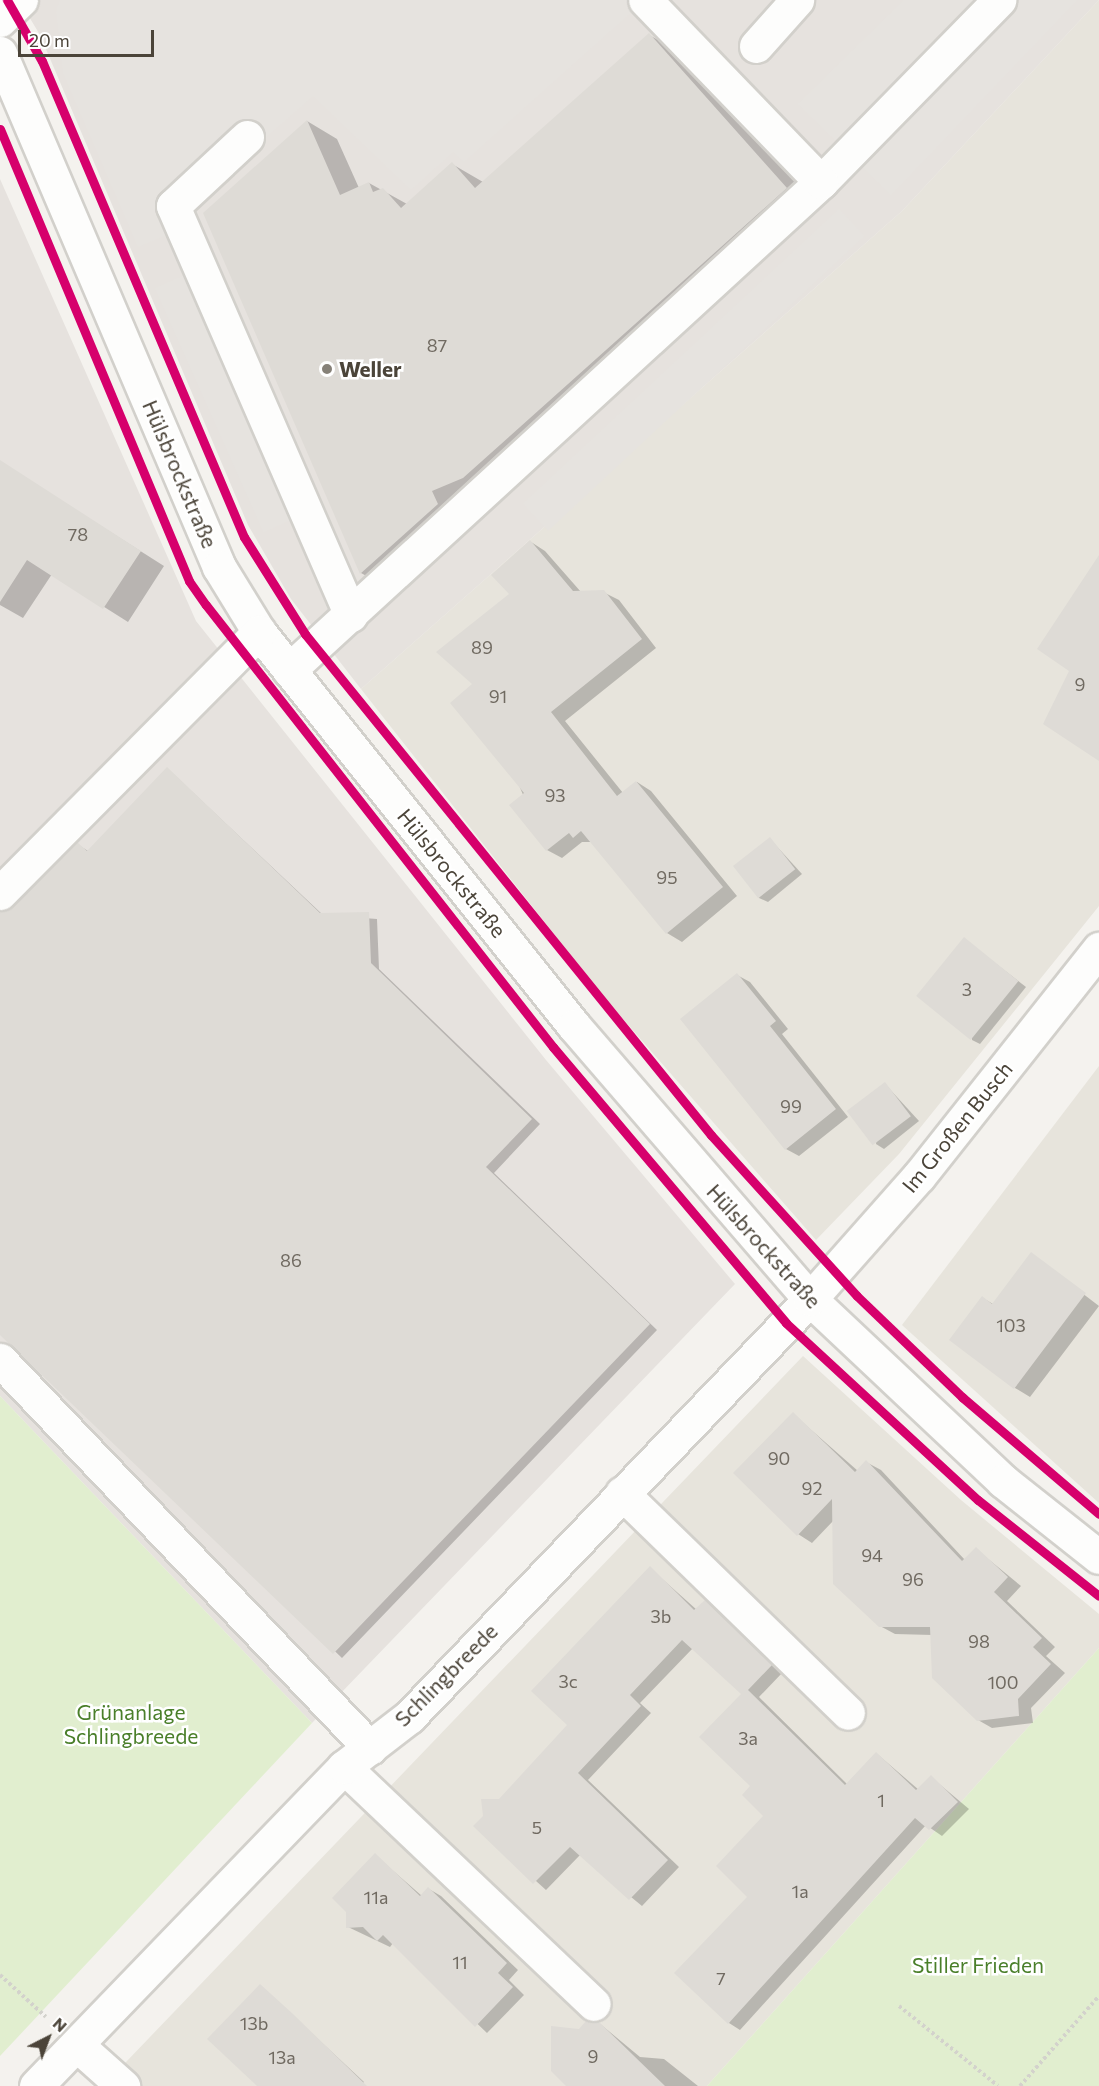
<!DOCTYPE html>
<html>
<head>
<meta charset="utf-8">
<style>
  body { margin:0 }
  #map { position:relative; width:1099px; height:2086px; overflow:hidden; background:#f4f2ee; font-family:Commissioner,sans-serif }
  div>[style] { position:absolute }
  .residential>* { inset:0; background:#e7e4dc }
  .industrial>* { inset:0; background:#e6e2de }
  .green>* { inset:0; background:#e1eecf }
  .parking>* { inset:0; background:#e6e3df; transform-origin:0 0 }
  .shadow>* { inset:0; background:#0003 }
  .building>* { inset:0; background:#dedbd6; transform-origin:0 0 }
  .path>* { height:4px; margin-top:-2px; transform-origin:0; background:repeating-linear-gradient(90deg,#d3d2cc 0 3px,transparent 0 6px) }
  .roads { filter:drop-shadow(2px 0 #d2d0cb) drop-shadow(-2px 0 #d2d0cb) drop-shadow(0 2px #d2d0cb) drop-shadow(0 -2px #d2d0cb) }
  .minor>* { height:33px; margin:-16.5px; padding:0 16.5px; transform-origin:16.5px; border-radius:16.5px; background:#fdfdfc }
  .cycleway>* { height:9px; margin:-4.5px; padding:0 4.5px; transform-origin:4.5px; border-radius:4.5px; background:#d6006c }
  .dots>* { width:16px; height:16px; translate:-50% -50%; box-sizing:border-box; border:3px solid #fff; border-radius:50% }
  span { translate:-50% -50%; white-space:nowrap; text-align:center; line-height:1.15; -webkit-text-stroke:5px #fff; paint-order:stroke }
  .number-label { font-size:18px; color:#706a61 }
  .number-label span { -webkit-text-stroke-width:0 }
  .poi-label { font-size:21px; color:#4b4439; font-weight:700 }
  .left { translate:0 -50%; text-align:left }
  .street-label { font-size:21px; color:#4b4439 }
  .park-label { font-size:21px; color:#4a7f2a }
  .north { position:absolute; left:18px; top:2008px; width:60px; height:60px; -webkit-text-stroke:4px #fff; paint-order:stroke; rotate:42deg; font-size:16px; font-weight:700; line-height:24px; text-align:center; color:#4b4439 }
  .north::after { content:''; display:block; margin:auto; width:21px; height:27px; background:#4b4439; clip-path:polygon(50% 0,100% 100%,50% 72%,0 100%) }
  .scale { position:absolute; left:18px; top:30px; width:136px; height:27px; box-sizing:border-box; border:3px solid #4b4439; border-top:0; padding-left:8px; font-size:18px; line-height:21px; white-space:nowrap; color:#4b4439; -webkit-text-stroke:4px #fff; paint-order:stroke }
</style>
</head>
<body>
<div id="map">
  <div class="residential">
    <div style="clip-path:polygon(1099px 0,1099px 906px,899px 1154px,816px 1240px,603px 996px,361px 689px,902px 211px)"></div>
    <div style="clip-path:polygon(1099px 1066px,1099px 1503px,902px 1325px)"></div>
    <div style="clip-path:polygon(803px 1356px,961px 1500px,1099px 1614px,1099px 1648px,707px 2086px,103px 2086px)"></div>
  </div>
  <div class="industrial">
    <div style="clip-path:polygon(19px 0,1099px 0,902px 211px,361px 689px,291px 599px,248px 525px,40px 35px)"></div>
    <div style="clip-path:polygon(0 179px,196px 621px,546px 1060px,735px 1284px,312px 1723px,0 1396px)"></div>
  </div>
  <div class="green">
    <div style="clip-path:polygon(0 1396px,312px 1723px,0 2056px)"></div>
    <div style="clip-path:polygon(1099px 1648px,1099px 2086px,707px 2086px)"></div>
  </div>
  <div class="parking">
    <div style="clip-path:polygon(60px 0,645px 0,464px 162px,453px 152px,411px 190px,313px 96px,187px 207px,169px 234px,138px 247px,63px 73px,56px 10px)"></div>
    <div style="clip-path:polygon(904px 0,1077px 0,891px 195px,798px 104px)"></div>
    <div style="left:839px;top:209px;width:37px;height:432px;rotate:47deg"></div>
    <div style="left:187px;top:274px;width:267px;height:35px;rotate:66deg"></div>
  </div>
  <div class="shadow">
    <div style="clip-path:polygon(649px 35px,680px 52px,816px 206px,392px 590px,361px 573px,307px 121px,337px 139px,359px 188px,369px 183px,407px 204px,452px 164px,483px 182px)"></div>
    <div style="clip-path:polygon(0 462px,164px 566px,128px 622px,52px 574px,23px 618px,0 605px)"></div>
    <div style="clip-path:polygon(531px 542px,545px 551px,581px 592px,603px 592px,619px 600px,656px 648px,565px 721px,623px 793px,637px 782px,651px 791px,737px 896px,682px 942px,667px 933px,592px 842px,582px 842px,562px 858px,547px 850px,475px 684px)"></div>
    <div style="clip-path:polygon(168px 769px,323px 915px,377px 919px,379px 969px,540px 1124px,494px 1173px,657px 1330px,342px 1658px,0 1331px,0 912px,14px 907px,77px 844px,88px 851px)"></div>
    <div style="clip-path:polygon(770px 839px,802px 874px,768px 902px,759px 898px)"></div>
    <div style="clip-path:polygon(964px 939px,1026px 987px,980px 1044px,972px 1040px)"></div>
    <div style="clip-path:polygon(737px 975px,750px 982px,788px 1029px,782px 1034px,848px 1117px,799px 1156px,786px 1149px)"></div>
    <div style="clip-path:polygon(885px 1084px,919px 1121px,884px 1149px,876px 1144px)"></div>
    <div style="clip-path:polygon(1031px 1254px,1099px 1306px,1030px 1397px,1015px 1388px,983px 1298px,993px 1304px)"></div>
    <div style="clip-path:polygon(793px 1414px,858px 1471px,866px 1462px,881px 1470px,965px 1560px,976px 1549px,1021px 1586px,1007px 1601px,1055px 1647px,1046px 1656px,1065px 1673px,1031px 1708px,1033px 1723px,992px 1728px,978px 1720px,932px 1635px,895px 1634px,880px 1626px,834px 1520px,812px 1543px,798px 1534px)"></div>
    <div style="clip-path:polygon(650px 1568px,697px 1610px,705px 1602px,717px 1608px,783px 1672px,759px 1697px,847px 1784px,876px 1753px,919px 1790px,931px 1777px,969px 1809px,942px 1836px,926px 1825px,740px 2030px,729px 2023px,765px 1816px,753px 1786px,743px 1694px,693px 1648px,640px 1703px,651px 1713px,588px 1780px,679px 1867px,642px 1906px,580px 1855px,546px 1890px,475px 1826px,569px 1725px)"></div>
    <div style="clip-path:polygon(375px 1855px,422px 1896px,429px 1889px,441px 1896px,518px 1970px,509px 1980px,524px 1995px,487px 2033px,393px 1943px,390px 1947px,348px 1927px)"></div>
    <div style="clip-path:polygon(260px 1985px,364px 2082px,360px 2086px,259px 2086px)"></div>
    <div style="clip-path:polygon(599px 2023px,640px 2057px,664px 2059px,698px 2086px,568px 2086px,579px 2031px)"></div>
  </div>
  <div class="building">
    <div style="clip-path:polygon(649px 33px,787px 188px,463px 478px,432px 491px,438px 504px,360px 574px,203px 213px,307px 120px,340px 195px,369px 182px,373px 192px,383px 188px,401px 208px,452px 162px,475px 188px)"></div>
    <div style="clip-path:polygon(0 460px,141px 551px,103px 609px,27px 560px,0 602px)"></div>
    <div style="clip-path:polygon(530px 540px,573px 591px,604px 590px,642px 639px,551px 712px,617px 796px,636px 781px,723px 887px,666px 934px,581px 831px,573px 838px,569px 833px,546px 851px,509px 805px,524px 793px,450px 703px,472px 684px,436px 652px,509px 594px,491px 575px)"></div>
    <div style="clip-path:polygon(1099px 555px,1099px 761px,1043px 724px,1069px 671px,1037px 649px)"></div>
    <div style="clip-path:polygon(167px 767px,320px 913px,369px 912px,371px 963px,532px 1119px,486px 1167px,650px 1324px,333px 1654px,0 1335px,0 911px,13px 906px,77px 842px,87px 851px)"></div>
    <div style="left:770px;top:837px;width:41px;height:47px;rotate:52deg"></div>
    <div style="left:964px;top:937px;width:70px;height:76px;rotate:39deg"></div>
    <div style="clip-path:polygon(737px 973px,776px 1021px,770px 1026px,836px 1109px,785px 1150px,680px 1019px)"></div>
    <div style="left:885px;top:1082px;width:43px;height:48px;rotate:53deg"></div>
    <div style="clip-path:polygon(1031px 1252px,1086px 1293px,1014px 1389px,949px 1340px,982px 1296px,992px 1304px)"></div>
    <div style="clip-path:polygon(793px 1412px,855px 1472px,866px 1460px,962px 1561px,976px 1547px,1008px 1577px,994px 1592px,1042px 1638px,1033px 1647px,1051px 1664px,1018px 1699px,1019px 1716px,977px 1721px,932px 1678px,930px 1627px,879px 1627px,833px 1584px,832px 1499px,797px 1536px,733px 1473px)"></div>
    <div style="clip-path:polygon(650px 1566px,694px 1610px,705px 1600px,772px 1665px,748px 1690px,845px 1785px,876px 1752px,916px 1790px,931px 1775px,958px 1802px,929px 1830px,915px 1818px,728px 2024px,674px 1973px,747px 1897px,716px 1866px,763px 1816px,742px 1795px,750px 1786px,699px 1737px,741px 1694px,682px 1640px,630px 1695px,641px 1706px,578px 1773px,668px 1860px,629px 1900px,570px 1847px,533px 1884px,473px 1826px,483px 1816px,481px 1799px,499px 1799px,567px 1725px,531px 1691px)"></div>
    <div style="clip-path:polygon(375px 1853px,420px 1896px,428px 1887px,507px 1963px,498px 1973px,513px 1987px,475px 2027px,383px 1935px,377px 1941px,363px 1927px,346px 1928px,346px 1912px,332px 1898px)"></div>
    <div style="clip-path:polygon(260px 1984px,293px 2014px,367px 2086px,257px 2086px,207px 2039px)"></div>
    <div style="clip-path:polygon(586px 2021px,599px 2022px,665px 2086px,566px 2086px,551px 2071px,551px 2026px,579px 2029px)"></div>
  </div>
  <div class="path">
    <div style="left:0;top:1975px;width:62px;rotate:42.4deg"></div>
    <div style="left:899px;top:2006px;width:127px;rotate:38.9deg"></div>
    <div style="left:1020px;top:2086px;width:120px;rotate:-48.7deg"></div>
  </div>
  <div class="roads">
    <div class="minor">
      <div style="left:0;top:20px;width:29px;rotate:-44deg"></div>
      <div style="left:756px;top:46px;width:62px;rotate:-48.3deg"></div>
      <div style="left:0;top:53px;width:559px;rotate:66.92deg"></div>
      <div style="left:219px;top:567px;width:76px;rotate:58.4deg"></div>
      <div style="left:259px;top:632px;width:504px;rotate:51.36deg"></div>
      <div style="left:574px;top:1026px;width:361px;rotate:49.2deg"></div>
      <div style="left:810px;top:1299px;width:265px;rotate:43.3deg"></div>
      <div style="left:1003px;top:1481px;width:122px;rotate:38.4deg"></div>
      <div style="left:247px;top:137px;width:101px;rotate:137deg"></div>
      <div style="left:173px;top:206px;width:446px;rotate:66.5deg"></div>
      <div style="left:821px;top:182px;width:255px;rotate:-45.6deg"></div>
      <div style="left:289px;top:670px;width:722px;rotate:-42.53deg"></div>
      <div style="left:821px;top:182px;width:253px;rotate:-134deg"></div>
      <div style="left:0;top:893px;width:368px;rotate:-45.2deg"></div>
      <div style="left:0;top:1360px;width:536px;rotate:46.36deg"></div>
      <div style="left:622px;top:1493px;width:315px;rotate:44.2deg"></div>
      <div style="left:344px;top:1767px;width:344px;rotate:43.5deg"></div>
      <div style="left:77px;top:2045px;width:62px;rotate:41.7deg"></div>
      <div style="left:36px;top:2086px;width:443px;rotate:-46deg"></div>
      <div style="left:344px;top:1767px;width:82px;rotate:-37.6deg"></div>
      <div style="left:409px;top:1717px;width:579px;rotate:-46.19deg"></div>
      <div style="left:810px;top:1299px;width:164px;rotate:-48.5deg"></div>
      <div style="left:919px;top:1176px;width:290px;rotate:-51.6deg"></div>
    </div>
  </div>
  <div class="cycleway">
    <div style="left:7px;top:0;width:70px;rotate:60.2deg"></div>
    <div style="left:42px;top:61px;width:517px;rotate:67.01deg"></div>
    <div style="left:244px;top:537px;width:115px;rotate:57.8deg"></div>
    <div style="left:305px;top:634px;width:645px;rotate:50.98deg"></div>
    <div style="left:711px;top:1135px;width:217px;rotate:47.8deg"></div>
    <div style="left:857px;top:1296px;width:146px;rotate:43.9deg"></div>
    <div style="left:962px;top:1397px;width:180px;rotate:40.5deg"></div>
    <div style="left:0;top:129px;width:490px;rotate:67.3deg"></div>
    <div style="left:189px;top:581px;width:29px;rotate:55deg"></div>
    <div style="left:206px;top:605px;width:562px;rotate:51.87deg"></div>
    <div style="left:553px;top:1047px;width:361px;rotate:49.8deg"></div>
    <div style="left:786px;top:1323px;width:261px;rotate:42.7deg"></div>
    <div style="left:978px;top:1500px;width:154px;rotate:38.4deg"></div>
  </div>
  <div class="dots">
    <div style="left:327px;top:369px;background:#868178"></div>
  </div>
  <div class="number-label">
    <span style="left:437px;top:345px">87</span>
    <span style="left:78px;top:534px">78</span>
    <span style="left:482px;top:647px">89</span>
    <span style="left:1080px;top:684px">9</span>
    <span style="left:498px;top:696px">91</span>
    <span style="left:555px;top:795px">93</span>
    <span style="left:667px;top:877px">95</span>
    <span style="left:967px;top:989px">3</span>
    <span style="left:791px;top:1106px">99</span>
    <span style="left:291px;top:1260px">86</span>
    <span style="left:1011px;top:1325px">103</span>
    <span style="left:779px;top:1458px">90</span>
    <span style="left:812px;top:1488px">92</span>
    <span style="left:872px;top:1555px">94</span>
    <span style="left:913px;top:1579px">96</span>
    <span style="left:661px;top:1616px">3b</span>
    <span style="left:979px;top:1641px">98</span>
    <span style="left:568px;top:1681px">3c</span>
    <span style="left:1003px;top:1682px">100</span>
    <span style="left:748px;top:1738px">3a</span>
    <span style="left:881px;top:1800px">1</span>
    <span style="left:537px;top:1827px">5</span>
    <span style="left:800px;top:1891px">1a</span>
    <span style="left:376px;top:1897px">11a</span>
    <span style="left:460px;top:1962px">11</span>
    <span style="left:721px;top:1978px">7</span>
    <span style="left:254px;top:2023px">13b</span>
    <span style="left:593px;top:2056px">9</span>
    <span style="left:282px;top:2057px">13a</span>
  </div>
  <div class="poi-label">
    <span class="left" style="left:339px;top:369px">Weller</span>
  </div>
  <div class="street-label">
    <span style="left:180px;top:474px;rotate:67deg">Hülsbrockstraße</span>
    <span style="left:452px;top:873px;rotate:51deg">Hülsbrockstraße</span>
    <span style="left:957px;top:1127px;rotate:-51deg">Im Großen Busch</span>
    <span style="left:764px;top:1246px;rotate:48deg">Hülsbrockstraße</span>
    <span style="left:446px;top:1675px;rotate:-45deg">Schlingbreede</span>
  </div>
  <div class="park-label">
    <span style="left:131px;top:1724px">Grünanlage<br>Schlingbreede</span>
    <span style="left:978px;top:1965px">Stiller Frieden</span>
  </div>
  <div class="north">N</div>
  <div class="scale">20 m</div>
</div>
</body>
</html>
